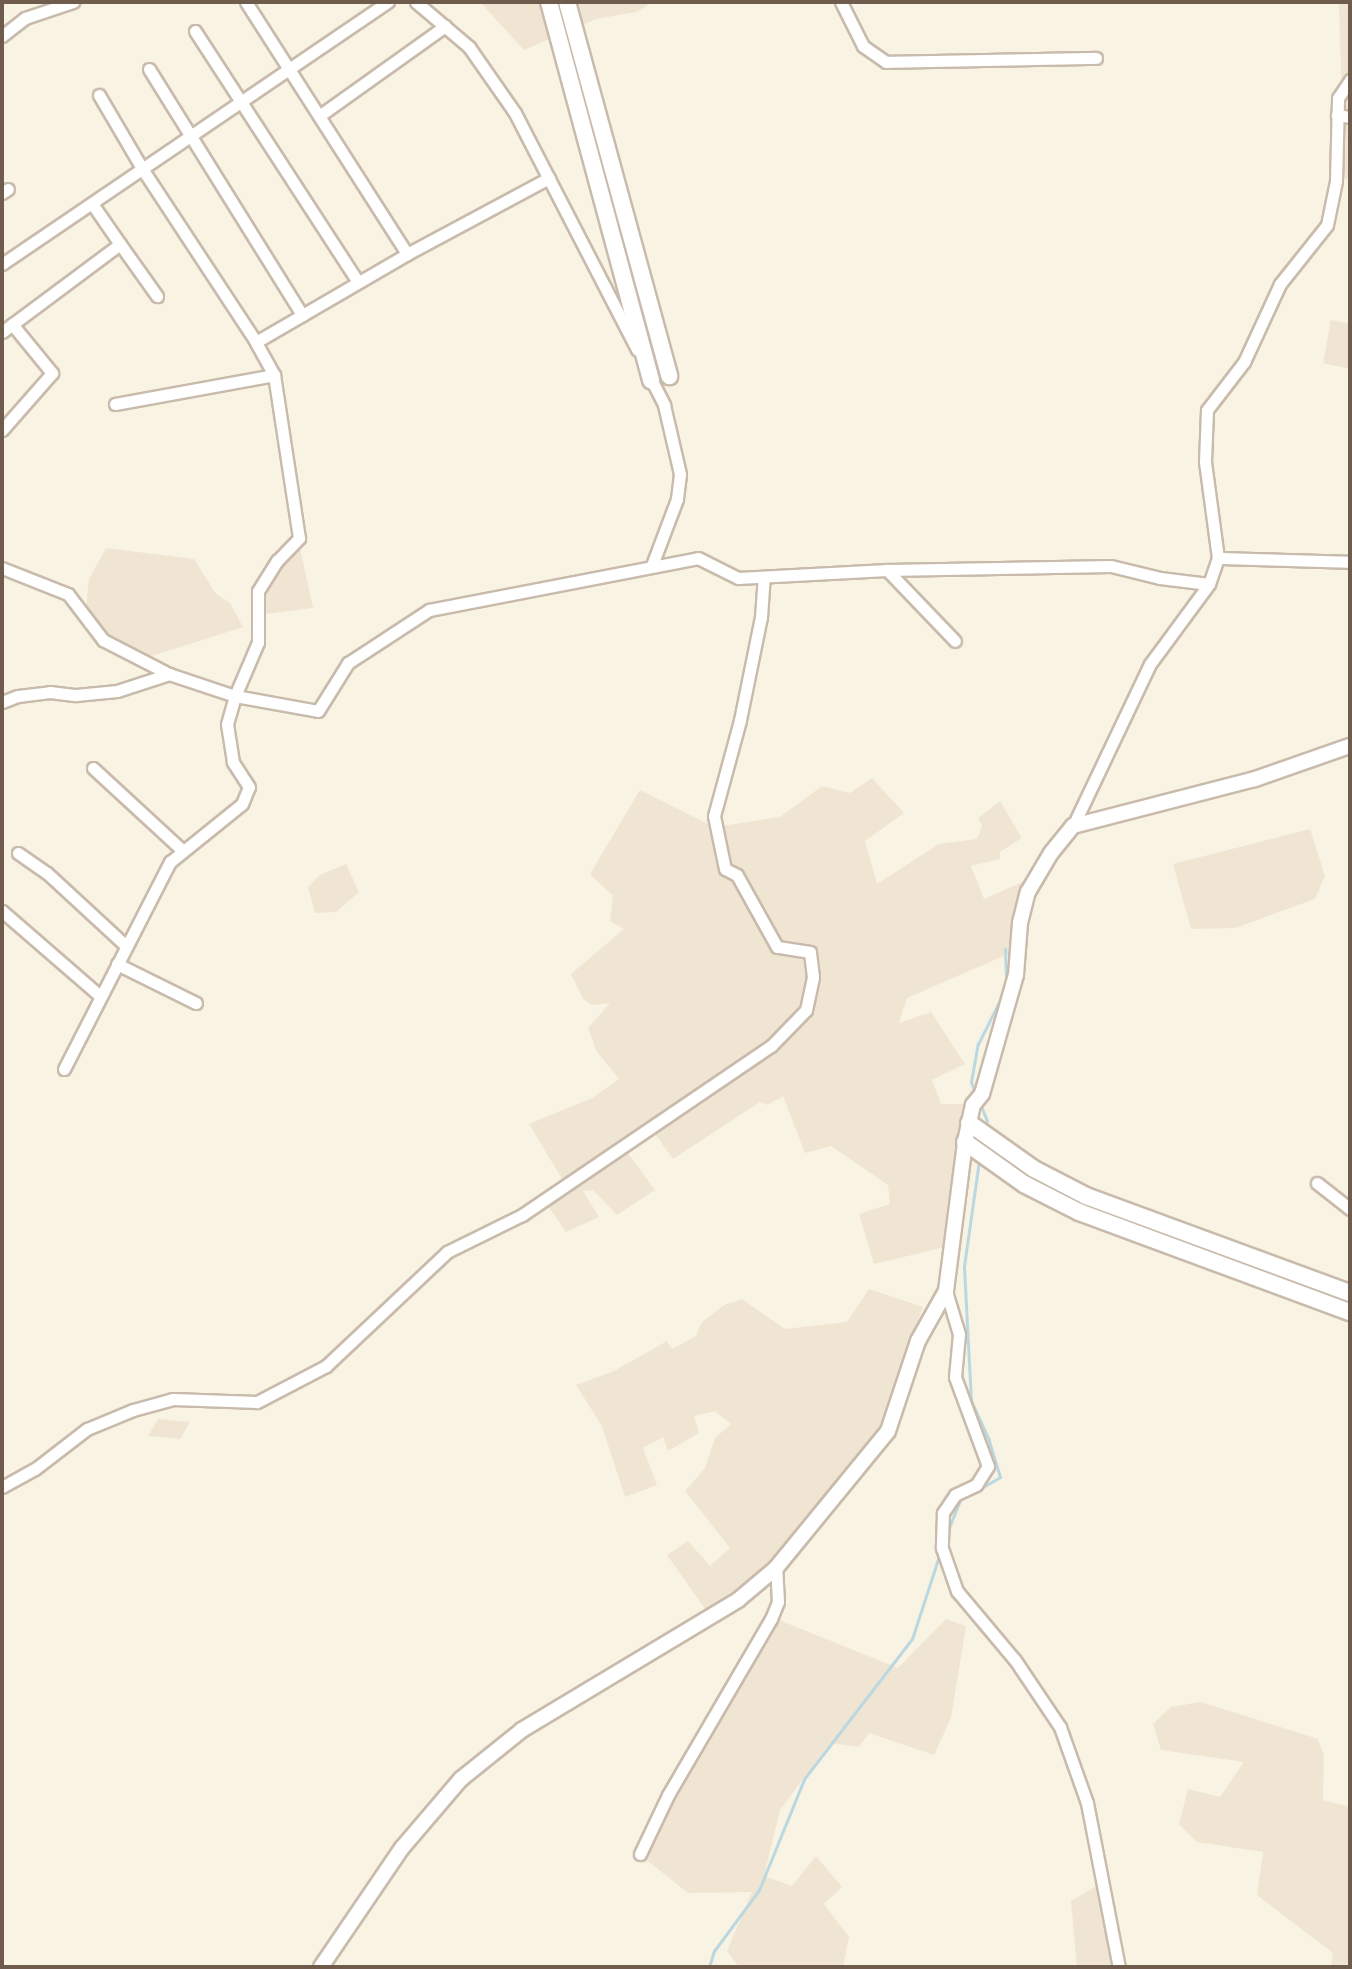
<!DOCTYPE html>
<html>
<head>
<meta charset="utf-8">
<style>
  body { margin:0 }
  #map { position:relative; width:1352px; height:1969px; overflow:hidden; background:#f9f3e4; font-family:Karla,sans-serif }
  div>[style] { position:absolute }
  .residential>* { inset:0; background:#f0e5d3 }
  .stream>* { height:3px; margin:-1.5px; padding:0 1.5px; transform-origin:1.5px; border-radius:1.5px; background:#bbd8e1 }
  .roads { filter:drop-shadow(2px 0 #c9bbac) drop-shadow(-2px 0 #c9bbac) drop-shadow(0 2px #c9bbac) drop-shadow(0 -2px #c9bbac) }
  .minor>* { height:11px; margin:-5.5px; padding:0 5.5px; transform-origin:5.5px; border-radius:5.5px; background:#fff }
  .tertiary>* { height:14px; margin:-7px; padding:0 7px; transform-origin:7px; border-radius:7px; background:#fff }
  .secondary>* { height:16px; margin:-8px; padding:0 8px; transform-origin:8px; border-radius:8px; background:#fff }
  span { translate:-50% -50%; white-space:nowrap; text-align:center; line-height:1.15; -webkit-text-stroke:6px #fdf7ea; paint-order:stroke }
  .frame { position:absolute; inset:0; border:4px solid #6f5c4c; pointer-events:none }
</style>
</head>
<body>
<div id="map">
  <div class="residential">
    <div style="clip-path:polygon(480px 2px,654px 2px,636px 12px,596px 19px,524px 50px)"></div>
    <div style="clip-path:polygon(1339px 2px,1350px 2px,1350px 180px,1344px 179px)"></div>
    <div style="clip-path:polygon(1331px 320px,1350px 324px,1350px 369px,1323px 363px)"></div>
    <div style="clip-path:polygon(106px 548px,194px 559px,216px 594px,230px 603px,243px 627px,152px 656px,107px 639px,86px 609px,89px 579px)"></div>
    <div style="clip-path:polygon(300px 548px,313px 608px,265px 614px,261px 589px,286px 549px)"></div>
    <div style="clip-path:polygon(872px 778px,904px 813px,865px 841px,877px 884px,939px 844px,977px 839px,982px 826px,978px 818px,1000px 801px,1022px 838px,1000px 852px,1000px 859px,971px 866px,984px 899px,1022px 882px,1015px 951px,907px 998px,899px 1023px,931px 1012px,965px 1064px,932px 1080px,941px 1104px,968px 1104px,950px 1246px,874px 1264px,859px 1214px,890px 1204px,888px 1185px,831px 1146px,805px 1153px,783px 1096px,767px 1105px,760px 1102px,673px 1159px,653px 1131px,624px 1148px,655px 1190px,617px 1215px,593px 1190px,583px 1191px,599px 1217px,566px 1232px,546px 1203px,567px 1187px,529px 1124px,592px 1098px,619px 1079px,597px 1052px,588px 1028px,610px 1003px,592px 1005px,583px 999px,571px 974px,624px 929px,610px 921px,613px 896px,590px 874px,640px 790px,714px 827px,780px 817px,822px 786px,850px 793px)"></div>
    <div style="clip-path:polygon(1310px 829px,1325px 876px,1315px 899px,1235px 928px,1191px 929px,1173px 864px)"></div>
    <div style="clip-path:polygon(346px 864px,359px 892px,336px 912px,315px 913px,308px 887px,320px 875px)"></div>
    <div style="clip-path:polygon(869px 1289px,923px 1307px,879px 1432px,775px 1567px,708px 1613px,667px 1555px,688px 1541px,710px 1566px,730px 1548px,685px 1491px,705px 1468px,715px 1438px,731px 1424px,715px 1411px,694px 1416px,699px 1433px,668px 1451px,663px 1437px,643px 1448px,657px 1485px,625px 1497px,602px 1426px,576px 1385px,614px 1371px,667px 1341px,672px 1349px,696px 1336px,701px 1323px,724px 1305px,742px 1299px,785px 1329px,847px 1322px)"></div>
    <div style="clip-path:polygon(158px 1419px,190px 1422px,180px 1439px,148px 1436px)"></div>
    <div style="clip-path:polygon(774px 1618px,898px 1668px,946px 1619px,966px 1626px,951px 1718px,934px 1755px,869px 1733px,859px 1747px,830px 1743px,780px 1810px,764px 1876px,792px 1886px,816px 1856px,842px 1887px,824px 1904px,849px 1937px,843px 1967px,739px 1967px,727px 1951px,752px 1892px,688px 1893px,643px 1857px,664px 1793px)"></div>
    <div style="clip-path:polygon(1201px 1702px,1318px 1739px,1324px 1755px,1323px 1800px,1350px 1807px,1350px 1967px,1331px 1967px,1333px 1953px,1257px 1895px,1263px 1852px,1197px 1842px,1179px 1824px,1188px 1789px,1220px 1797px,1244px 1762px,1161px 1750px,1153px 1724px,1171px 1707px)"></div>
    <div style="clip-path:polygon(1105px 1881px,1118px 1967px,1077px 1967px,1071px 1901px)"></div>
  </div>
  <div class="stream">
    <div style="left:1005px;top:949px;width:38px;rotate:88deg"></div>
    <div style="left:976px;top:1095px;width:14px;rotate:-111deg"></div>
    <div style="left:971px;top:1082px;width:39px;rotate:-80deg"></div>
    <div style="left:978px;top:1044px;width:56px;rotate:-63.4deg"></div>
    <div style="left:981px;top:1106px;width:16px;rotate:68deg"></div>
    <div style="left:976px;top:1491px;width:28px;rotate:-30deg"></div>
    <div style="left:1000px;top:1477px;width:39px;rotate:-107deg"></div>
    <div style="left:989px;top:1440px;width:43px;rotate:-114.8deg"></div>
    <div style="left:971px;top:1401px;width:135px;rotate:-93deg"></div>
    <div style="left:964px;top:1266px;width:107px;rotate:-81.9deg"></div>
    <div style="left:948px;top:1530px;width:35px;rotate:-68deg"></div>
    <div style="left:709px;top:1967px;width:17px;rotate:-73deg"></div>
    <div style="left:714px;top:1951px;width:76px;rotate:-53.6deg"></div>
    <div style="left:759px;top:1890px;width:120px;rotate:-67.9deg"></div>
    <div style="left:804px;top:1779px;width:177px;rotate:-52.4deg"></div>
    <div style="left:912px;top:1639px;width:87px;rotate:-72deg"></div>
  </div>
  <div class="roads">
    <div class="minor">
      <div style="left:246px;top:2px;width:299px;rotate:57.4deg"></div>
      <div style="left:416px;top:2px;width:70px;rotate:40.3deg"></div>
      <div style="left:469px;top:47px;width:80px;rotate:55.1deg"></div>
      <div style="left:515px;top:113px;width:266px;rotate:62.7deg"></div>
      <div style="left:841px;top:2px;width:49px;rotate:63.4deg"></div>
      <div style="left:863px;top:46px;width:28px;rotate:35deg"></div>
      <div style="left:886px;top:62px;width:210px;rotate:-1.1deg"></div>
      <div style="left:195px;top:31px;width:299px;rotate:57deg"></div>
      <div style="left:2px;top:36px;width:29px;rotate:-38deg"></div>
      <div style="left:25px;top:18px;width:51px;rotate:-18.4deg"></div>
      <div style="left:149px;top:69px;width:290px;rotate:58.1deg"></div>
      <div style="left:1337px;top:115px;width:13px;rotate:9deg"></div>
      <div style="left:319px;top:116px;width:155px;rotate:-35.5deg"></div>
      <div style="left:2px;top:193px;width:7px;rotate:-34deg"></div>
      <div style="left:120px;top:244px;width:64px;rotate:54.6deg"></div>
      <div style="left:2px;top:264px;width:467px;rotate:-34.2deg"></div>
      <div style="left:2px;top:332px;width:147px;rotate:-36.7deg"></div>
      <div style="left:120px;top:244px;width:47px;rotate:-124.7deg"></div>
      <div style="left:256px;top:342px;width:175px;rotate:-30.2deg"></div>
      <div style="left:407px;top:254px;width:161px;rotate:-28.2deg"></div>
      <div style="left:649px;top:375px;width:34px;rotate:63deg"></div>
      <div style="left:664px;top:405px;width:71px;rotate:76.9deg"></div>
      <div style="left:680px;top:474px;width:25px;rotate:97deg"></div>
      <div style="left:677px;top:499px;width:71px;rotate:110.7deg"></div>
      <div style="left:115px;top:404px;width:162px;rotate:-10.3deg"></div>
      <div style="left:2px;top:430px;width:76px;rotate:-48.7deg"></div>
      <div style="left:52px;top:373px;width:63px;rotate:-129.2deg"></div>
      <div style="left:1218px;top:558px;width:132px;rotate:1.7deg"></div>
      <div style="left:2px;top:568px;width:71px;rotate:21.5deg"></div>
      <div style="left:68px;top:594px;width:58px;rotate:52.7deg"></div>
      <div style="left:103px;top:640px;width:74px;rotate:27.3deg"></div>
      <div style="left:169px;top:674px;width:70px;rotate:18.4deg"></div>
      <div style="left:235px;top:696px;width:84px;rotate:10.2deg"></div>
      <div style="left:318px;top:711px;width:57px;rotate:-58deg"></div>
      <div style="left:348px;top:663px;width:97px;rotate:-33.2deg"></div>
      <div style="left:429px;top:610px;width:274px;rotate:-10.9deg"></div>
      <div style="left:698px;top:558px;width:45px;rotate:26.6deg"></div>
      <div style="left:738px;top:578px;width:149px;rotate:-3.1deg"></div>
      <div style="left:887px;top:570px;width:224px;rotate:-1deg"></div>
      <div style="left:1111px;top:566px;width:50px;rotate:13.8deg"></div>
      <div style="left:1160px;top:578px;width:49px;rotate:7deg"></div>
      <div style="left:887px;top:570px;width:98px;rotate:46.2deg"></div>
      <div style="left:2px;top:702px;width:17px;rotate:-21deg"></div>
      <div style="left:18px;top:696px;width:32px;rotate:-7deg"></div>
      <div style="left:50px;top:692px;width:26px;rotate:7deg"></div>
      <div style="left:76px;top:695px;width:41px;rotate:-5.6deg"></div>
      <div style="left:117px;top:691px;width:55px;rotate:-18.1deg"></div>
      <div style="left:93px;top:768px;width:121px;rotate:42.7deg"></div>
      <div style="left:1073px;top:826px;width:179px;rotate:-64.6deg"></div>
      <div style="left:1150px;top:664px;width:99px;rotate:-53.6deg"></div>
      <div style="left:1209px;top:584px;width:28px;rotate:-71deg"></div>
      <div style="left:1218px;top:558px;width:97px;rotate:-97.7deg"></div>
      <div style="left:1205px;top:462px;width:52px;rotate:-87.8deg"></div>
      <div style="left:1207px;top:410px;width:61px;rotate:-52.4deg"></div>
      <div style="left:1244px;top:362px;width:86px;rotate:-65.2deg"></div>
      <div style="left:1280px;top:284px;width:75px;rotate:-51.5deg"></div>
      <div style="left:1327px;top:225px;width:45px;rotate:-78.4deg"></div>
      <div style="left:1336px;top:181px;width:83px;rotate:-88.6deg"></div>
      <div style="left:1338px;top:98px;width:22px;rotate:-56deg"></div>
      <div style="left:18px;top:853px;width:35px;rotate:35deg"></div>
      <div style="left:47px;top:873px;width:108px;rotate:42.7deg"></div>
      <div style="left:2px;top:911px;width:128px;rotate:40.9deg"></div>
      <div style="left:117px;top:964px;width:88px;rotate:26.3deg"></div>
      <div style="left:64px;top:1069px;width:233px;rotate:-62.9deg"></div>
      <div style="left:170px;top:862px;width:92px;rotate:-38.9deg"></div>
      <div style="left:242px;top:804px;width:18px;rotate:-68deg"></div>
      <div style="left:249px;top:787px;width:30px;rotate:-123deg"></div>
      <div style="left:233px;top:762px;width:38px;rotate:-99deg"></div>
      <div style="left:227px;top:724px;width:29px;rotate:-74deg"></div>
      <div style="left:235px;top:696px;width:59px;rotate:-66.9deg"></div>
      <div style="left:258px;top:642px;width:51px;rotate:-90deg"></div>
      <div style="left:258px;top:591px;width:36px;rotate:-58deg"></div>
      <div style="left:277px;top:561px;width:32px;rotate:-46deg"></div>
      <div style="left:299px;top:538px;width:165px;rotate:-98.7deg"></div>
      <div style="left:274px;top:375px;width:38px;rotate:-119deg"></div>
      <div style="left:256px;top:342px;width:206px;rotate:-123.3deg"></div>
      <div style="left:143px;top:170px;width:87px;rotate:-120.4deg"></div>
      <div style="left:1317px;top:1183px;width:42px;rotate:38.2deg"></div>
      <div style="left:946px;top:1291px;width:45px;rotate:73.2deg"></div>
      <div style="left:959px;top:1334px;width:43px;rotate:95.3deg"></div>
      <div style="left:955px;top:1377px;width:95px;rotate:69.7deg"></div>
      <div style="left:988px;top:1466px;width:22px;rotate:122deg"></div>
      <div style="left:976px;top:1485px;width:23px;rotate:155deg"></div>
      <div style="left:955px;top:1495px;width:22px;rotate:124deg"></div>
      <div style="left:943px;top:1513px;width:35px;rotate:92deg"></div>
      <div style="left:942px;top:1548px;width:46px;rotate:70.8deg"></div>
      <div style="left:957px;top:1591px;width:90px;rotate:50deg"></div>
      <div style="left:1015px;top:1660px;width:81px;rotate:56.1deg"></div>
      <div style="left:1060px;top:1727px;width:81px;rotate:70.4deg"></div>
      <div style="left:1087px;top:1803px;width:167px;rotate:79deg"></div>
      <div style="left:2px;top:1487px;width:38px;rotate:-29deg"></div>
      <div style="left:35px;top:1469px;width:66px;rotate:-37.6deg"></div>
      <div style="left:87px;top:1429px;width:50px;rotate:-22.4deg"></div>
      <div style="left:133px;top:1410px;width:41px;rotate:-15.4deg"></div>
      <div style="left:173px;top:1399px;width:84px;rotate:2deg"></div>
      <div style="left:257px;top:1402px;width:78px;rotate:-27.6deg"></div>
      <div style="left:326px;top:1366px;width:166px;rotate:-43.3deg"></div>
      <div style="left:447px;top:1252px;width:84px;rotate:-26.3deg"></div>
      <div style="left:522px;top:1215px;width:301px;rotate:-34.2deg"></div>
      <div style="left:771px;top:1046px;width:50px;rotate:-45.8deg"></div>
      <div style="left:806px;top:1010px;width:34px;rotate:-78deg"></div>
      <div style="left:813px;top:977px;width:25px;rotate:-97deg"></div>
      <div style="left:810px;top:952px;width:33px;rotate:-171deg"></div>
      <div style="left:777px;top:947px;width:82px;rotate:-119.1deg"></div>
      <div style="left:737px;top:875px;width:13px;rotate:-153deg"></div>
      <div style="left:725px;top:869px;width:54px;rotate:-101.7deg"></div>
      <div style="left:714px;top:816px;width:99px;rotate:-74.8deg"></div>
      <div style="left:740px;top:720px;width:105px;rotate:-78.5deg"></div>
      <div style="left:761px;top:617px;width:39px;rotate:-86deg"></div>
      <div style="left:640px;top:1854px;width:65px;rotate:-64.6deg"></div>
      <div style="left:668px;top:1795px;width:204px;rotate:-59.7deg"></div>
      <div style="left:771px;top:1619px;width:18px;rotate:-68deg"></div>
      <div style="left:778px;top:1602px;width:34px;rotate:-93deg"></div>
    </div>
    <div class="tertiary">
      <div style="left:321px;top:1967px;width:144px;rotate:-55.8deg"></div>
      <div style="left:402px;top:1848px;width:91px;rotate:-49.5deg"></div>
      <div style="left:461px;top:1779px;width:78px;rotate:-38.8deg"></div>
      <div style="left:522px;top:1730px;width:252px;rotate:-31deg"></div>
      <div style="left:738px;top:1600px;width:50px;rotate:-40.1deg"></div>
      <div style="left:776px;top:1568px;width:177px;rotate:-50.7deg"></div>
      <div style="left:888px;top:1431px;width:95px;rotate:-71.6deg"></div>
      <div style="left:918px;top:1341px;width:57px;rotate:-60.8deg"></div>
      <div style="left:946px;top:1291px;width:150px;rotate:-82.7deg"></div>
      <div style="left:965px;top:1142px;width:38px;rotate:-78deg"></div>
      <div style="left:973px;top:1105px;width:14px;rotate:-51deg"></div>
      <div style="left:982px;top:1094px;width:124px;rotate:-74.1deg"></div>
      <div style="left:1016px;top:975px;width:52px;rotate:-85.6deg"></div>
      <div style="left:1020px;top:923px;width:32px;rotate:-76deg"></div>
      <div style="left:1028px;top:892px;width:45px;rotate:-59.5deg"></div>
      <div style="left:1051px;top:853px;width:35px;rotate:-51deg"></div>
      <div style="left:1073px;top:826px;width:188px;rotate:-14.5deg"></div>
      <div style="left:1255px;top:779px;width:101px;rotate:-19.2deg"></div>
    </div>
    <div class="secondary">
      <div style="left:549px;top:2px;width:392px;rotate:74.9deg"></div>
      <div style="left:567px;top:2px;width:388px;rotate:74.7deg"></div>
      <div style="left:969px;top:1123px;width:80px;rotate:35.3deg"></div>
      <div style="left:1034px;top:1169px;width:59px;rotate:27.4deg"></div>
      <div style="left:1086px;top:1196px;width:281px;rotate:20.2deg"></div>
      <div style="left:965px;top:1142px;width:72px;rotate:35.4deg"></div>
      <div style="left:1024px;top:1184px;width:62px;rotate:27deg"></div>
      <div style="left:1079px;top:1212px;width:289px;rotate:20.3deg"></div>
    </div>
  </div>
  <div class="frame"></div>
</div>
</body>
</html>
